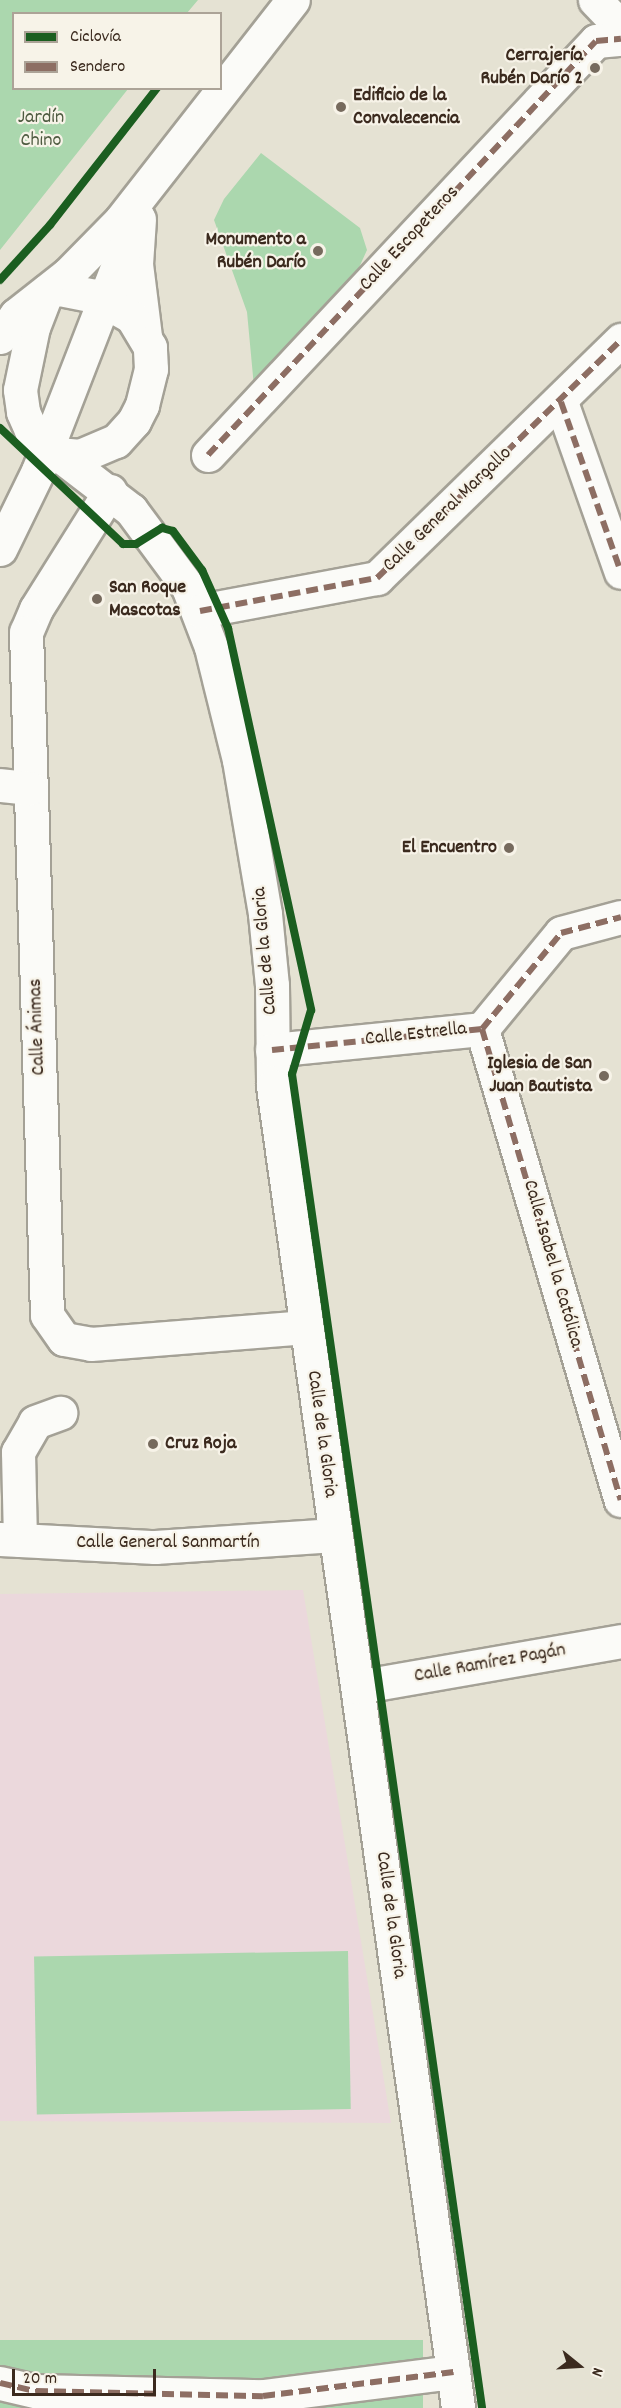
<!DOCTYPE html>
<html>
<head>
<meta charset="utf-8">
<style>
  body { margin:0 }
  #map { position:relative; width:621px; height:2408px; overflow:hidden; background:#e5e2d3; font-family:Dekko,sans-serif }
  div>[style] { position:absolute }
  .built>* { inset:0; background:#ebd8dc }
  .green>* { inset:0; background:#abd7ae; transform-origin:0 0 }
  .roads { filter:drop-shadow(2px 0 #a4a196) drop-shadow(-2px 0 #a4a196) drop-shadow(0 2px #a4a196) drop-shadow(0 -2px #a4a196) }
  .minor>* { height:33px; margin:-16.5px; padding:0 16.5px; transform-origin:16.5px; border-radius:16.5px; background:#fbfbf8 }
  .major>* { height:33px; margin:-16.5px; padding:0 16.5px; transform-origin:16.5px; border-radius:16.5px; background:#fbfbf8 }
  .quiet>* { height:6px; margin-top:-3px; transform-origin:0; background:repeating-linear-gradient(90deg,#8d6e63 0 12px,transparent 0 18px) }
  .cycleway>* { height:8px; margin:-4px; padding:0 4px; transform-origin:4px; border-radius:4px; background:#1b5e20 }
  .dots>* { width:16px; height:16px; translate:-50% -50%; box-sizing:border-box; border:3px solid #f7f3e8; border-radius:50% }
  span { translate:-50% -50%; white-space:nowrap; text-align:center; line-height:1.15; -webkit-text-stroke:4.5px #f7f3e8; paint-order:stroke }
  .poi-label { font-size:20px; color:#3b2a1e; font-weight:700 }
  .right { translate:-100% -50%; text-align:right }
  .left { translate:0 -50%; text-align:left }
  .park-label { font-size:20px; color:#4e5b40 }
  .street-label { font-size:20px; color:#3b2a1e }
  .legend { position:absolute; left:12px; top:12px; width:210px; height:78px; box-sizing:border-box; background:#f7f3e8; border:2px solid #aca397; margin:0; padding:8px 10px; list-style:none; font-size:18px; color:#3b2a1e }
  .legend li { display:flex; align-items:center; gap:12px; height:30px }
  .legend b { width:30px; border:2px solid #aca397 }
  .north { position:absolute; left:549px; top:2336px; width:60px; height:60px; -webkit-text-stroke:4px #f7f3e8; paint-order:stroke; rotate:108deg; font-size:16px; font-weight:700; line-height:24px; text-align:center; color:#3b2a1e }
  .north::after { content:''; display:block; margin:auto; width:21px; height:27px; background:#3b2a1e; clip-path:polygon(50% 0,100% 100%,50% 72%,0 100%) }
  .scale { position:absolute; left:12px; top:2369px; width:144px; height:27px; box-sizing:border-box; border:3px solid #3b2a1e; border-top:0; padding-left:8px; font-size:18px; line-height:21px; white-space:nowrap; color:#3b2a1e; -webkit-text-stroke:4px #f7f3e8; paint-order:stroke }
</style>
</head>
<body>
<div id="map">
  <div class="built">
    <div style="clip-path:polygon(303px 1590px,391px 2123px,0 2121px,0 1594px)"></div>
  </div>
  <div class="green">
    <div style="clip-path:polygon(0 0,198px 0,187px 13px,14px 14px,14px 88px,128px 89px,0 250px)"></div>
    <div style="clip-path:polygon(261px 153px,360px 228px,367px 250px,357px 272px,254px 387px,247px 312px,214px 220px,224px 199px)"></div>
    <div style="left:348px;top:1951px;width:158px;height:314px;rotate:89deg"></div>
    <div style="left:0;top:2340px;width:423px;height:68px"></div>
  </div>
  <div class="roads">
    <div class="minor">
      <div style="left:595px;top:0;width:37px;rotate:46deg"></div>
      <div style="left:139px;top:219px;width:45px;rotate:93.8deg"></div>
      <div style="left:136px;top:264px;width:73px;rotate:82.9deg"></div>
      <div style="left:561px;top:402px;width:180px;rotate:70.6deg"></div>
      <div style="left:58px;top:454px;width:22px;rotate:5deg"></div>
      <div style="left:80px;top:456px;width:39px;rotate:-23deg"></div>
      <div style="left:116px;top:441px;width:27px;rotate:-48deg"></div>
      <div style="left:134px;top:421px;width:18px;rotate:-63deg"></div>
      <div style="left:142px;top:405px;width:37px;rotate:-76deg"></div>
      <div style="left:151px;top:369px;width:22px;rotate:-93deg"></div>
      <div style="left:150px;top:347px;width:35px;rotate:-121deg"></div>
      <div style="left:132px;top:317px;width:43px;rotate:-150.4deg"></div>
      <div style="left:95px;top:296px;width:36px;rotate:-169deg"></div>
      <div style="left:60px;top:289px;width:13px;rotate:171deg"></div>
      <div style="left:47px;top:291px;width:39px;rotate:111deg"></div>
      <div style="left:33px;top:327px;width:64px;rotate:101.7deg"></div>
      <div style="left:20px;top:390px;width:22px;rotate:82deg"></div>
      <div style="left:23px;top:412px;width:20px;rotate:66deg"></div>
      <div style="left:31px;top:430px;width:26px;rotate:51deg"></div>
      <div style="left:47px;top:450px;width:12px;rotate:20deg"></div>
      <div style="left:58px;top:454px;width:92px;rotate:37.5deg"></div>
      <div style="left:131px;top:510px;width:96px;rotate:53.5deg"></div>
      <div style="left:188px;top:587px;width:64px;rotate:69deg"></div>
      <div style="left:211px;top:647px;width:116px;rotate:76.1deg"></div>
      <div style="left:239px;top:760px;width:156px;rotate:80.4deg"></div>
      <div style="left:265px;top:914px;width:71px;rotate:84.4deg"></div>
      <div style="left:272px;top:985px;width:101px;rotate:89.4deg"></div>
      <div style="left:273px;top:1086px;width:1335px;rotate:82.03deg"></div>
      <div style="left:208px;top:455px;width:567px;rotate:-46.86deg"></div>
      <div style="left:596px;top:41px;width:25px;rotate:-5deg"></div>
      <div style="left:110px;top:491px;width:139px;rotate:122.1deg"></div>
      <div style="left:36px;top:609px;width:25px;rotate:113deg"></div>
      <div style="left:26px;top:632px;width:683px;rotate:88.24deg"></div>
      <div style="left:47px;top:1315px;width:29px;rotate:55deg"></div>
      <div style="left:64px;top:1339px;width:27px;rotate:10deg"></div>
      <div style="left:91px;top:1344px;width:216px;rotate:-4.5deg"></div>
      <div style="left:200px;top:611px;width:180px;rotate:-10.6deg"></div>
      <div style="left:377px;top:578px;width:341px;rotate:-44.3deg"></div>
      <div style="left:0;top:785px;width:30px;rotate:6deg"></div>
      <div style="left:482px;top:1029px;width:491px;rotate:73.6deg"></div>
      <div style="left:272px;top:1050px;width:211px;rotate:-5.7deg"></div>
      <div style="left:482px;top:1029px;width:124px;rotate:-50.5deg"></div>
      <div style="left:561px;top:933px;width:62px;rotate:-14.9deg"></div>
      <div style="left:0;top:1539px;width:155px;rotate:3deg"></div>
      <div style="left:155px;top:1547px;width:180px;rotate:-3.8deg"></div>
      <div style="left:20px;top:1540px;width:88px;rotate:-91.3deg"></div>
      <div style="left:18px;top:1452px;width:34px;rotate:-60deg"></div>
      <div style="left:35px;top:1422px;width:27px;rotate:-20deg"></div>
      <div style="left:358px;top:1687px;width:267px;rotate:-9.9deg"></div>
      <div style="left:0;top:2383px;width:37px;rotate:13deg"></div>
      <div style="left:36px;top:2391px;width:227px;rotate:1.3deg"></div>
      <div style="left:263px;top:2396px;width:192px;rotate:-7.2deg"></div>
    </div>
    <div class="major">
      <div style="left:0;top:337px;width:27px;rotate:-54deg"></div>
      <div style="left:16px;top:315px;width:66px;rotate:-38.3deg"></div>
      <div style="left:68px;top:274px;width:76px;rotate:-45.5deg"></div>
      <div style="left:121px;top:220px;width:279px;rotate:-52deg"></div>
      <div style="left:0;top:549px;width:87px;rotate:-64deg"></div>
      <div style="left:38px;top:471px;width:274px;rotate:-68.8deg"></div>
    </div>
  </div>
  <div class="quiet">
    <div style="left:561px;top:402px;width:180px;rotate:70.6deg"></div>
    <div style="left:208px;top:455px;width:567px;rotate:-46.86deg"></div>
    <div style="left:596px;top:41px;width:25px;rotate:-5deg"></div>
    <div style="left:200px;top:611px;width:180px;rotate:-10.6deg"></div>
    <div style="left:377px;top:578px;width:341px;rotate:-44.3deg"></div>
    <div style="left:482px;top:1029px;width:491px;rotate:73.6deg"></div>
    <div style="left:272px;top:1050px;width:211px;rotate:-5.7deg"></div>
    <div style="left:482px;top:1029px;width:124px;rotate:-50.5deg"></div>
    <div style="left:561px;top:933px;width:62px;rotate:-14.9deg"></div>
    <div style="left:0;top:2383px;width:37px;rotate:13deg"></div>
    <div style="left:36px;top:2391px;width:227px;rotate:1.3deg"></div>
    <div style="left:263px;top:2396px;width:192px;rotate:-7.2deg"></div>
  </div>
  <div class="cycleway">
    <div style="left:0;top:280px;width:74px;rotate:-47.7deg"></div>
    <div style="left:50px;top:225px;width:174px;rotate:-52deg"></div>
    <div style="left:0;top:428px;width:169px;rotate:43.3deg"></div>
    <div style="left:123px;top:544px;width:13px"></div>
    <div style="left:136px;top:544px;width:31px;rotate:-32deg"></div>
    <div style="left:162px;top:528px;width:11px;rotate:15deg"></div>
    <div style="left:173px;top:531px;width:49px;rotate:53.4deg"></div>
    <div style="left:202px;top:570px;width:64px;rotate:65.9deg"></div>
    <div style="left:228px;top:628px;width:391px;rotate:77.7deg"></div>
    <div style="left:311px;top:1010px;width:67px;rotate:106.5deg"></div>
    <div style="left:292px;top:1074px;width:1347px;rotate:81.89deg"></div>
  </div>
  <div class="dots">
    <div style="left:595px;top:68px;background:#766a5d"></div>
    <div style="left:341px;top:107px;background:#766a5d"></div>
    <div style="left:318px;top:251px;background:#766a5d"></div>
    <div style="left:97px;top:599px;background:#766a5d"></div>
    <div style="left:509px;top:848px;background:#766a5d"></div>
    <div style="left:604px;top:1076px;background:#766a5d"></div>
    <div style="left:153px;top:1444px;background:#766a5d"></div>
  </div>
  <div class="poi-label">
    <span class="right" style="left:583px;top:68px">Cerrajería<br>Rubén Darío 2</span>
    <span class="left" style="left:353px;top:108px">Edificio de la<br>Convalecencia</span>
    <span class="right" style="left:306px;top:252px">Monumento a<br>Rubén Darío</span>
    <span class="left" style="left:109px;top:600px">San Roque<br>Mascotas</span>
    <span class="right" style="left:497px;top:848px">El Encuentro</span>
    <span class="right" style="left:592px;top:1076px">Iglesia de San<br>Juan Bautista</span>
    <span class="left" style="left:165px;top:1444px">Cruz Roja</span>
  </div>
  <div class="park-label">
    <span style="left:41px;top:130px">Jardín<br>Chino</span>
  </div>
  <div class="street-label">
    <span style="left:410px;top:239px;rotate:-47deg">Calle Escopeteros</span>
    <span style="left:448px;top:510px;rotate:-44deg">Calle General Margallo</span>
    <span style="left:266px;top:951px;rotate:-95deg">Calle de la Gloria</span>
    <span style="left:38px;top:1027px;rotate:-92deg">Calle Ánimas</span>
    <span style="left:416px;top:1035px;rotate:-6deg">Calle Estrella</span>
    <span style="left:552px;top:1264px;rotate:74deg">Calle Isabel la Católica</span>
    <span style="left:321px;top:1434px;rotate:82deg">Calle de la Gloria</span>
    <span style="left:168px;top:1543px">Calle General Sanmartín</span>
    <span style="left:490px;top:1664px;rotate:-10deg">Calle Ramírez Pagán</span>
    <span style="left:390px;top:1915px;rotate:82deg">Calle de la Gloria</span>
  </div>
  <ul class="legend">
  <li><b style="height:8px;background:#1b5e20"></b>Ciclovía</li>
  <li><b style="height:8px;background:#8d6e63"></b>Sendero</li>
  </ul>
  <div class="north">N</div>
  <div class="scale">20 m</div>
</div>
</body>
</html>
